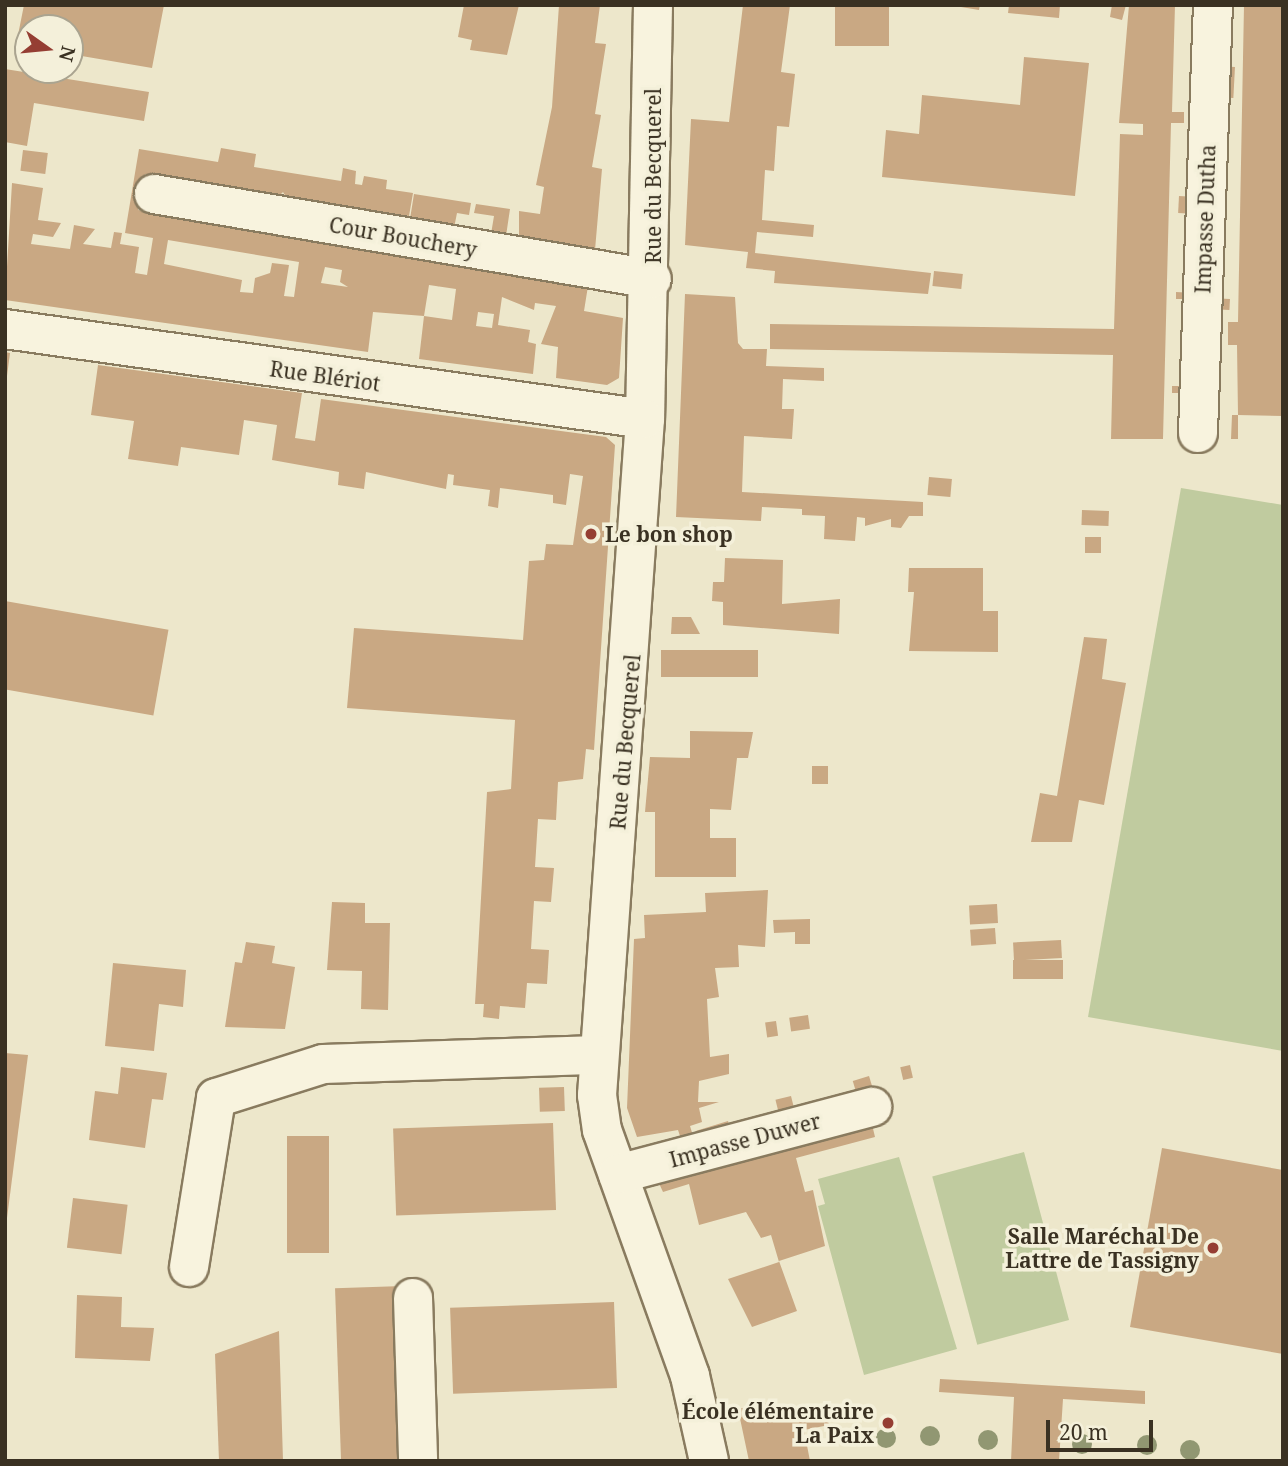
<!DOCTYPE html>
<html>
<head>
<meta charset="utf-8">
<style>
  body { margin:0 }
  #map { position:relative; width:1288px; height:1466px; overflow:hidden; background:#ede7cb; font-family:"Noto Serif",serif }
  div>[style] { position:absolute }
  .green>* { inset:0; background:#c0cb9f; transform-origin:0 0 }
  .building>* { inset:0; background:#c9a883; transform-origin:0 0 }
  .roads { filter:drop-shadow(2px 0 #897b5f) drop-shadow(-2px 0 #897b5f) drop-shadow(0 2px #897b5f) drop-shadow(0 -2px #897b5f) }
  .minor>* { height:38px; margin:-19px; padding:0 19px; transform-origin:19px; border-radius:19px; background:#f8f3de }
  .trees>* { width:20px; height:20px; margin:-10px; border-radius:50%; background:#919772 }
  .dots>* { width:19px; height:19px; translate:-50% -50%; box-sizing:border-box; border:4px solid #f4f0da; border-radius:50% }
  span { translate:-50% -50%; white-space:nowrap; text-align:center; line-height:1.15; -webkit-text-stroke:7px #f4f0da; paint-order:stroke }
  .street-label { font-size:21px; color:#3a3122 }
  .poi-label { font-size:21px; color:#3a3122; font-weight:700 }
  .left { translate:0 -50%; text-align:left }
  .right { translate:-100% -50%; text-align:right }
  .frame { position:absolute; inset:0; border:7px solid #3a3122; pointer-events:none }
  .north { position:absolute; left:14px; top:14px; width:70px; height:70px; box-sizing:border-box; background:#f4f0da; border:2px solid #aaa490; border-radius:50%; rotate:105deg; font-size:19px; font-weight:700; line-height:28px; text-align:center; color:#3a3122 }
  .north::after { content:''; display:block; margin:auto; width:24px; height:32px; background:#953e33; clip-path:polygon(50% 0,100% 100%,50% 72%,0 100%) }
  .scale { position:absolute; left:1046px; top:1420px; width:107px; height:32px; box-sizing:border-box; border:4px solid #3a3122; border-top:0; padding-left:9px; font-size:21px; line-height:24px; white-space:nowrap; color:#3a3122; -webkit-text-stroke:5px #f4f0da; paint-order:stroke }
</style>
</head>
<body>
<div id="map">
  <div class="green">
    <div style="clip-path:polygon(1181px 488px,1283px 505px,1283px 1051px,1088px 1017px)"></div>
    <div style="left:1024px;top:1152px;width:174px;height:95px;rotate:75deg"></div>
    <div style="clip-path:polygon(899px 1157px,957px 1349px,864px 1375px,818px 1206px,825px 1204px,818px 1179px)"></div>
  </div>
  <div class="building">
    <div style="clip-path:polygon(24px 5px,164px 5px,152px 68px,70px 54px,70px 28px,28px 28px,28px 47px,16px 45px)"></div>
    <div style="clip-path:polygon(464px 5px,519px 5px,507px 55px,470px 50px,472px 40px,458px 37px)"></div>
    <div style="clip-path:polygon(559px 5px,600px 5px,595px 43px,606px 44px,595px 114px,601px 115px,592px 167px,602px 169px,595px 250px,519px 239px,519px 211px,540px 214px,544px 187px,536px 185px,552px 107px)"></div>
    <div style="clip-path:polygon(743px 5px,790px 5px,781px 72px,795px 74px,789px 127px,777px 126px,774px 171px,765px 170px,762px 220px,814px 225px,813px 237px,757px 232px,755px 253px,931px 273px,928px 294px,774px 283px,775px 271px,746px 268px,748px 252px,685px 245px,691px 119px,729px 122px)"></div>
    <div style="left:835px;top:5px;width:54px;height:41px"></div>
    <div style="clip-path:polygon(949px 5px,980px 5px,979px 10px)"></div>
    <div style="clip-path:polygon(1009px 5px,1060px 5px,1059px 18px,1008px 13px)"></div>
    <div style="clip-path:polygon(1112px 5px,1126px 5px,1122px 20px,1110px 17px)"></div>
    <div style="clip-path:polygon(1129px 5px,1175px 5px,1172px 112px,1184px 112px,1184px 123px,1171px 123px,1163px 439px,1111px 439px,1113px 355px,770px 349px,770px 324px,1114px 329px,1120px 134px,1143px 135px,1143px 124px,1119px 123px)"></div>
    <div style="clip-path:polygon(1244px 5px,1283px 5px,1283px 416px,1238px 415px,1238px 439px,1231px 439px,1232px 415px,1238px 415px,1237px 345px,1228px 345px,1228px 322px,1238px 322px)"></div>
    <div style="clip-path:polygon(1024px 57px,1089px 63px,1075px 196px,882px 177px,886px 130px,919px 134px,922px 95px,1020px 105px)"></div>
    <div style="left:1216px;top:66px;width:19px;height:31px;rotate:3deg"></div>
    <div style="clip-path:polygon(5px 69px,149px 92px,144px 121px,34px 103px,27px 146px,5px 142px)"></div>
    <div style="clip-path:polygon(evenodd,221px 148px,256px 154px,254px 167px,341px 181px,343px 168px,356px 171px,355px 184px,362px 185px,364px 176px,387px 180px,386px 189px,413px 193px,409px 216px,289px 202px,283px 192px,278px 197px,145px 174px,138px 210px,588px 286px,584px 311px,623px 318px,619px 378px,607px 385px,556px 378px,558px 347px,541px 344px,556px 306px,535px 303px,534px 310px,502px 297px,498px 325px,530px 330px,528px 342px,536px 344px,533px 374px,419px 359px,424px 316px,452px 320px,456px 289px,429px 285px,424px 316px,373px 312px,368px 352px,5px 300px,12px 183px,43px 188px,38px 220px,61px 223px,53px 237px,33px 234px,31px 244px,70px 249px,74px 225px,95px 229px,83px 244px,111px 248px,114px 232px,122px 233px,120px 244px,139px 247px,135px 273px,147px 275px,153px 238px,125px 233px,139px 149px,218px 162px,221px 148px,168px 240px,299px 262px,294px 297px,284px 296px,289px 265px,272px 263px,270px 273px,255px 278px,253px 293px,240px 292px,242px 280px,164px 264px,168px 240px,221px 148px,325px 267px,342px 270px,340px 282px,348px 287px,321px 283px,325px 267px,221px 148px,478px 312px,494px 314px,492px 328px,476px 326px,478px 312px)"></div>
    <div style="left:23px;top:150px;width:25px;height:21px;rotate:7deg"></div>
    <div style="clip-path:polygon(414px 194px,471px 203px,469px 215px,457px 213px,454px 228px,410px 219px)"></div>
    <div style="left:1179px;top:196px;width:18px;height:17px;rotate:3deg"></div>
    <div style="clip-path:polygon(476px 204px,510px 209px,506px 236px,491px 234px,494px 216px,474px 213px)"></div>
    <div style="left:934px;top:271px;width:29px;height:15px;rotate:6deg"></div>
    <div style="clip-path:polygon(1176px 292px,1194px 293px,1194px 299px,1176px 299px)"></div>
    <div style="clip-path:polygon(685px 294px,735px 297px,738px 343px,743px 349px,767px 349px,766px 366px,824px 368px,824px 381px,783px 379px,782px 409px,794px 409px,792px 439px,744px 436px,742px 492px,923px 502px,923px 516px,909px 516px,901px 528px,891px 527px,891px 519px,865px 526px,865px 518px,857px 517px,855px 541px,824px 539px,825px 516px,802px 515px,802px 509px,762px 507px,761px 521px,676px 517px)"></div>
    <div style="left:1210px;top:298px;width:20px;height:11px;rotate:3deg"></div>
    <div style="clip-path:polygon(5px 352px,10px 353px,7px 376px,5px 376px)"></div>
    <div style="clip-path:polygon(98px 365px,302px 393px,295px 438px,315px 441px,321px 399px,606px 437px,615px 445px,594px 750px,586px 749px,583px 779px,558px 782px,556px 820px,538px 819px,535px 867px,554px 868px,551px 902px,534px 901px,531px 949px,549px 950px,547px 984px,527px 983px,525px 1008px,500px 1006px,499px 1019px,483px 1017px,484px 1004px,475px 1004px,487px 792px,511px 789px,515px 720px,347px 708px,354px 628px,523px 640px,529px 561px,544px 560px,546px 544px,573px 545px,583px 476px,570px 474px,566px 505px,553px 503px,553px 495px,500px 488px,498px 508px,488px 506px,490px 490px,453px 485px,454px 475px,448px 474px,446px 489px,366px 472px,364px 489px,338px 485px,339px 472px,272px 460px,277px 425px,244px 420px,239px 455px,181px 447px,178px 466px,128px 459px,134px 421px,91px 415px)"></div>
    <div style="left:1172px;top:386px;width:21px;height:7px"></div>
    <div style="left:929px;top:477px;width:23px;height:18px;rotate:5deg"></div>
    <div style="left:1082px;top:510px;width:27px;height:15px;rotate:2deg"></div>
    <div style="left:1085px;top:537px;width:16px;height:16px"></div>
    <div style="clip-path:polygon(725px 558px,783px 560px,782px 604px,840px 599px,839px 634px,723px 625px,723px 602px,712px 601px,713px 582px,724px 582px)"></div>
    <div style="clip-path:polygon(909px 568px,983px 568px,983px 611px,998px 611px,998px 652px,909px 651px,914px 592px,908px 592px)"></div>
    <div style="left:5px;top:601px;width:166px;height:87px;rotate:10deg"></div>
    <div style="clip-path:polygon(672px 617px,691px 617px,700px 634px,671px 634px)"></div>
    <div style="clip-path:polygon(1084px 637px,1107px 639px,1102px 679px,1126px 683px,1104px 805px,1079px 800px,1072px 842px,1031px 842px,1040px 793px,1057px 796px)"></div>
    <div style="left:661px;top:650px;width:97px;height:27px"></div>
    <div style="clip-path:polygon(690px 731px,753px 732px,748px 758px,737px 758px,731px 810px,710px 809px,710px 838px,736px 838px,736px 877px,655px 877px,655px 812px,645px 812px,650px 757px,690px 758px)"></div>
    <div style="left:812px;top:766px;width:16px;height:18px"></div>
    <div style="clip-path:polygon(768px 890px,765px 947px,738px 945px,739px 967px,715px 968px,719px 997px,707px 999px,710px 1057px,729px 1054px,729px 1074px,699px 1081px,698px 1102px,719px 1102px,699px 1108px,702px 1122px,690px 1126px,694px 1139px,682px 1142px,678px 1130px,637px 1137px,627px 1108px,634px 939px,645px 938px,644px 915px,706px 912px,705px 893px)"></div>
    <div style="clip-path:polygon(332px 902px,365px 903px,365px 923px,390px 923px,388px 1010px,361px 1009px,362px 971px,327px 970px)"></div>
    <div style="left:997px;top:904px;width:19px;height:28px;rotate:87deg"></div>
    <div style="clip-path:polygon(810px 919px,810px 944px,795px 944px,795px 932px,774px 933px,773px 920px)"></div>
    <div style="left:995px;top:928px;width:16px;height:25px;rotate:86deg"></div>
    <div style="left:1061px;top:940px;width:18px;height:48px;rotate:87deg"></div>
    <div style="clip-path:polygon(246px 942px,275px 946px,272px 963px,295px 967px,285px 1029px,225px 1027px,235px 962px,242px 963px)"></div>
    <div style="left:1063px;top:960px;width:19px;height:50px;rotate:90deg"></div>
    <div style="clip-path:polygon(113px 963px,186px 970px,183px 1007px,159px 1004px,154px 1051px,105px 1046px)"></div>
    <div style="left:808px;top:1015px;width:14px;height:19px;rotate:82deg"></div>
    <div style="left:776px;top:1021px;width:15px;height:11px;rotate:82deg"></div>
    <div style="clip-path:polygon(5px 1053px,28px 1055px,7px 1218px,5px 1218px)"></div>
    <div style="left:910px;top:1065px;width:13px;height:10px;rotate:77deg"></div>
    <div style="clip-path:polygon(121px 1067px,167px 1073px,163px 1100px,152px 1099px,145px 1148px,89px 1140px,95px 1091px,118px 1094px)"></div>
    <div style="left:869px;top:1076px;width:17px;height:17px;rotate:73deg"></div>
    <div style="left:564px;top:1087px;width:24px;height:25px;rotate:88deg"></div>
    <div style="left:791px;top:1096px;width:25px;height:16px;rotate:76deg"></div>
    <div style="clip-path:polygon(870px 1116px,875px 1137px,796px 1158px,805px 1192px,813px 1190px,825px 1246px,779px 1261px,797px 1311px,752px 1327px,728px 1279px,779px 1262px,771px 1235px,761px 1238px,746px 1212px,699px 1225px,689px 1184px,663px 1192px,652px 1168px)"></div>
    <div style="left:728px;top:1121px;width:17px;height:33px;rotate:73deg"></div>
    <div style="left:553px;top:1123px;width:87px;height:160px;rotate:88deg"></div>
    <div style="left:329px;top:1136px;width:117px;height:42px;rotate:90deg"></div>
    <div style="clip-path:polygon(1162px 1148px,1283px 1170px,1283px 1354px,1130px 1327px)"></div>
    <div style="left:73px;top:1198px;width:55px;height:50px;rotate:7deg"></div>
    <div style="left:403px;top:1286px;width:175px;height:68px;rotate:88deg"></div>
    <div style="clip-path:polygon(77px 1295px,122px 1297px,121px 1327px,154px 1328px,150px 1361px,75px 1358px)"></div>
    <div style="left:614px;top:1302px;width:86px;height:164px;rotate:88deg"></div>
    <div style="clip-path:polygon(279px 1331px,283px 1461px,219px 1461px,215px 1354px)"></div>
    <div style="clip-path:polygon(940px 1379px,1145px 1391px,1145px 1404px,1063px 1399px,1059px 1461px,1011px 1461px,1014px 1397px,939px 1392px)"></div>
    <div style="clip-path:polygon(774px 1402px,776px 1417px,825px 1408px,829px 1425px,804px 1430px,810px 1461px,749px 1461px,738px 1409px)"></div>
  </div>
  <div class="roads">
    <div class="minor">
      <div style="left:653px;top:5px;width:414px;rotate:91.1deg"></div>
      <div style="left:645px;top:419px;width:678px;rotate:94.06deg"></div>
      <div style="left:597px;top:1095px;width:35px;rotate:82deg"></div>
      <div style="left:602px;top:1130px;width:261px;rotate:70.3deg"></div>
      <div style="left:690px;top:1376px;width:87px;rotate:77.4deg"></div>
      <div style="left:154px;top:194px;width:505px;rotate:9.69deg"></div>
      <div style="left:5px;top:329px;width:646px;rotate:8deg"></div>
      <div style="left:1198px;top:433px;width:428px;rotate:-88deg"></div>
      <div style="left:618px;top:1174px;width:263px;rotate:-14.8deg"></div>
      <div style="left:189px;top:1267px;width:171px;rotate:-80.9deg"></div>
      <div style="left:216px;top:1098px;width:112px;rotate:-17.6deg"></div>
      <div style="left:323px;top:1064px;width:275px;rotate:-1.9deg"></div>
      <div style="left:413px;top:1298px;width:163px;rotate:88.2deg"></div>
    </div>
  </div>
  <div class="trees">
    <div style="left:930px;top:1436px"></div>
    <div style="left:886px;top:1438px"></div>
    <div style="left:988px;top:1440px"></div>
    <div style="left:1082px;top:1444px"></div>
    <div style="left:1147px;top:1445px"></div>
    <div style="left:1190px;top:1450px"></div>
  </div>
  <div class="dots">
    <div style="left:591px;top:534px;background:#953e33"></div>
    <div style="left:1213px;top:1248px;background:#953e33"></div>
    <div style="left:888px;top:1423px;background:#953e33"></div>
  </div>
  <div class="street-label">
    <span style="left:653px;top:176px;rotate:-90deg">Rue du Becquerel</span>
    <span style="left:1205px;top:219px;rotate:-88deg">Impasse Dutha</span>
    <span style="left:403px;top:237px;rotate:10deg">Cour Bouchery</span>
    <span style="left:325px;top:376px;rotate:8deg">Rue Blériot</span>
    <span style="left:625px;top:742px;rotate:-85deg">Rue du Becquerel</span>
    <span style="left:745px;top:1140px;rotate:-15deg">Impasse Duwer</span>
  </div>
  <div class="poi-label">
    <span class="left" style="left:605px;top:534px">Le bon shop</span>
    <span class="right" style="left:1199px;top:1248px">Salle Maréchal De<br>Lattre de Tassigny</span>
    <span class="right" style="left:874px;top:1423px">École élémentaire<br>La Paix</span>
  </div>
  <div class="frame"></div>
  <div class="north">N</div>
  <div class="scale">20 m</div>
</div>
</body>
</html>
